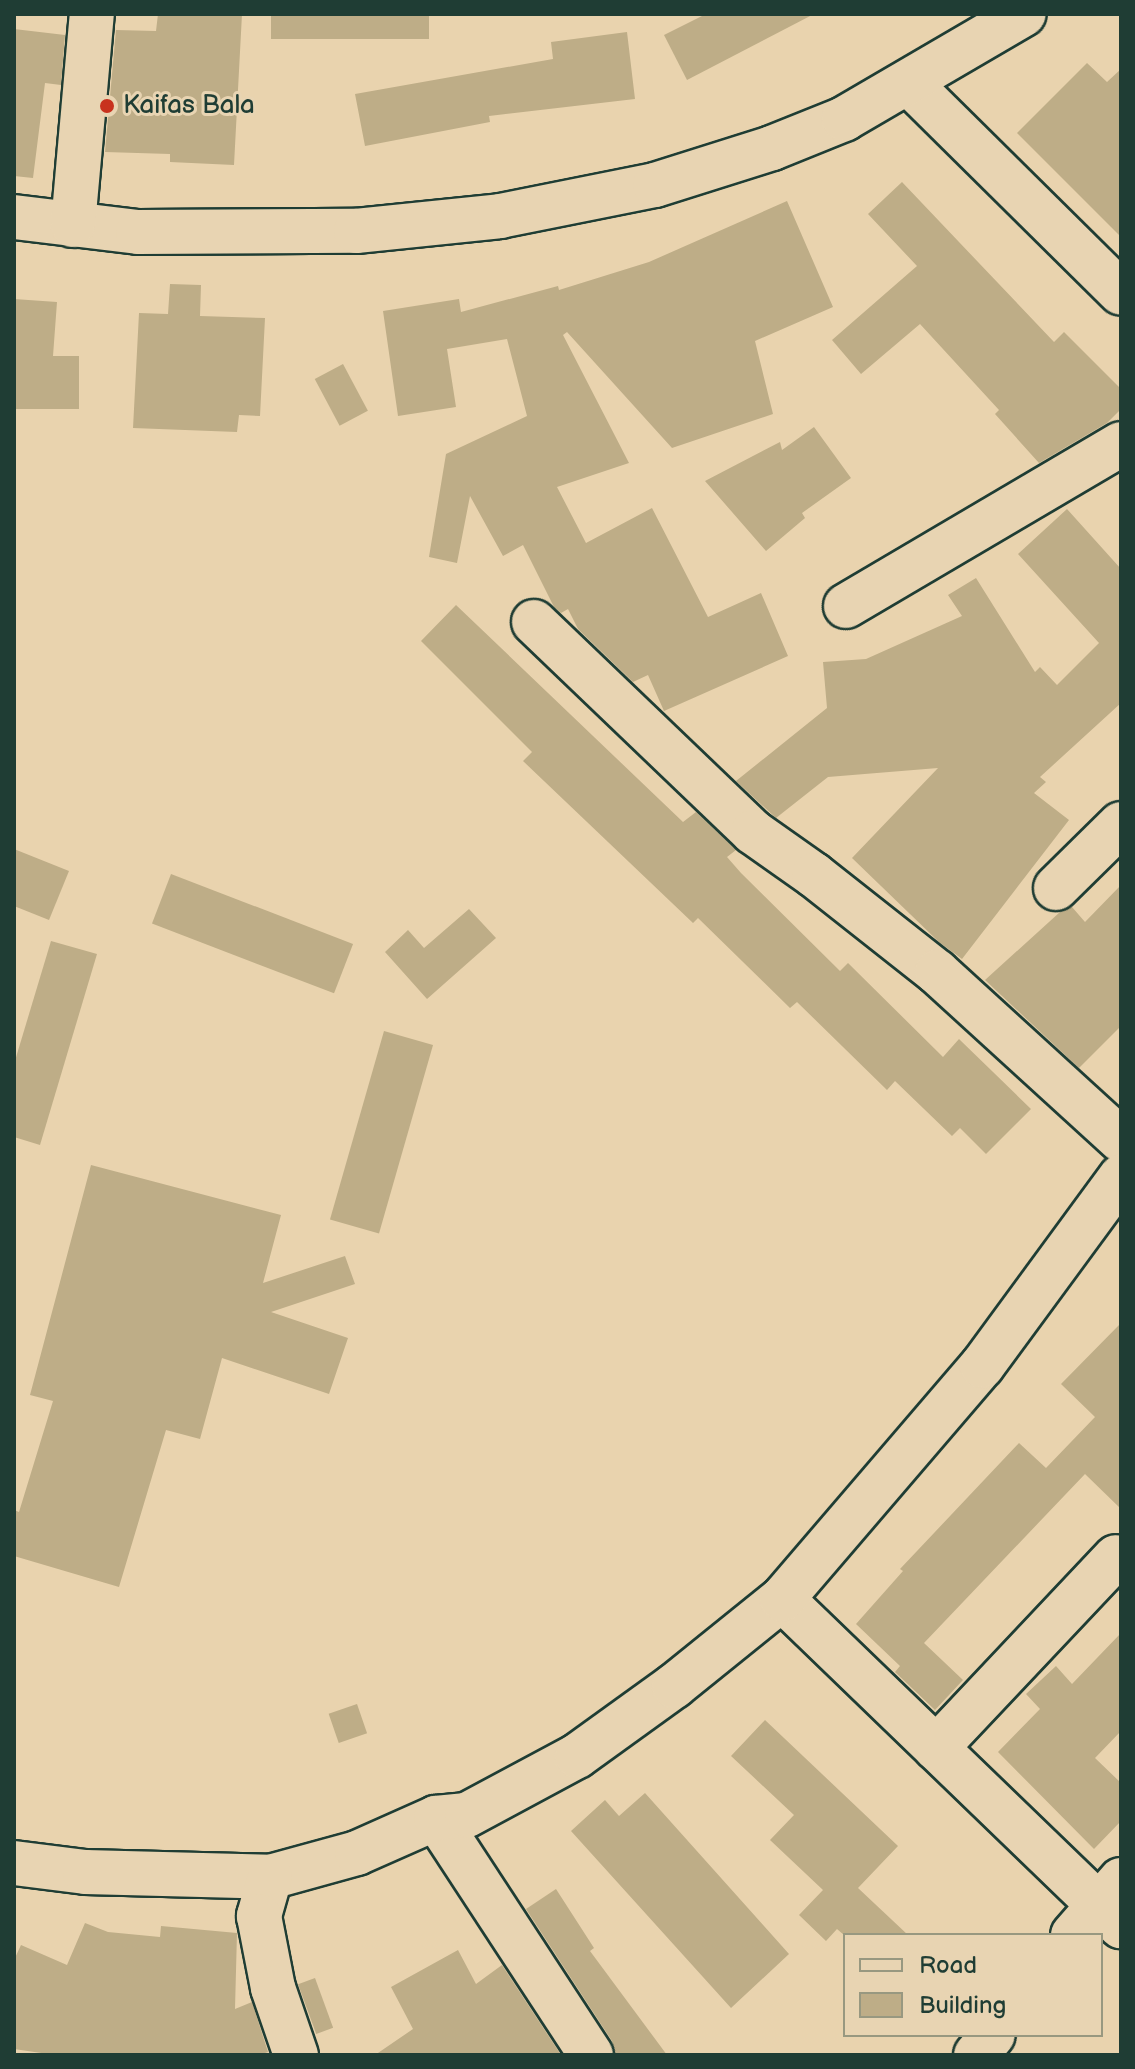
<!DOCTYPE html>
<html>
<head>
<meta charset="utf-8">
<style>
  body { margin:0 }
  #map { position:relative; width:1135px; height:2069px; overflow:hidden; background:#e9d3ae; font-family:"Balsamiq Sans",sans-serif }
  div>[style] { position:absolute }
  .building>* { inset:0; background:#bead87; transform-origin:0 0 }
  .roads { filter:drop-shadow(2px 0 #1f3d34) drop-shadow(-2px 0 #1f3d34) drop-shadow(0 2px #1f3d34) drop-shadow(0 -2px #1f3d34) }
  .street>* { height:44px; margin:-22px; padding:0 22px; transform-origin:22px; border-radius:22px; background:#e8d4b2 }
  .dots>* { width:22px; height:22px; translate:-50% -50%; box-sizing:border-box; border:4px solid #e8d4b2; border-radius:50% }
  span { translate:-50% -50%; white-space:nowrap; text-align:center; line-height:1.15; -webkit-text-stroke:6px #e8d4b2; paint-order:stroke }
  .poi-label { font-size:26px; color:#1f3d34 }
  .left { translate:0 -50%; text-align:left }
  .frame { position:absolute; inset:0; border:16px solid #1f3d34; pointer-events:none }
  .legend { position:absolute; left:843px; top:1933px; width:260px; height:104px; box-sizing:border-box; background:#e8d4b2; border:2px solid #989880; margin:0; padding:10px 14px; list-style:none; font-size:24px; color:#1f3d34 }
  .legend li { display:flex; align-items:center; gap:16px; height:40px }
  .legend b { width:40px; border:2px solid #989880 }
</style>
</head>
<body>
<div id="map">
  <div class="building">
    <div style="clip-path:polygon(158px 14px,242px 14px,234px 165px,170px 162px,170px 154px,105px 152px,116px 30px,156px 31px)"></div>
    <div style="left:271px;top:14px;width:158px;height:25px"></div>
    <div style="clip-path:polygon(706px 14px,814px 14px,687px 80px,664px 35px)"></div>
    <div style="clip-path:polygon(14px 29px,65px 35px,61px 85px,45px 83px,33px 178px,14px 176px)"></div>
    <div style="clip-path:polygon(627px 32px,635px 99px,489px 116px,490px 122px,365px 146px,355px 94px,553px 59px,551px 42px)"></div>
    <div style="clip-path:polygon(1087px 63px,1107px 82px,1121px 69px,1121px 237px,1017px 133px)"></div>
    <div style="clip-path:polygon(902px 182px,1054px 342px,1064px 332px,1121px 389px,1121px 409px,1107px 423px,1039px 463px,995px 414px,999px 410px,920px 324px,861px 374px,832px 340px,917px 266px,868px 214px)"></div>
    <div style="clip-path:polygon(787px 201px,833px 307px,755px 341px,773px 414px,672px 448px,567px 332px,563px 335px,629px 463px,557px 487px,586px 543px,652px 508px,708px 617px,761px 593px,788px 656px,664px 711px,648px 675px,633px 682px,578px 629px,568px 609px,561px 613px,554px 607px,523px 545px,503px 556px,470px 496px,457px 563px,429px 557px,446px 454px,527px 416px,507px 339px,447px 349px,456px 407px,398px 416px,383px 311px,459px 299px,461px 312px,558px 286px,559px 290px,649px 262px)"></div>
    <div style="clip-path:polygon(170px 284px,201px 285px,200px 316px,265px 318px,260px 416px,239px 415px,237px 432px,133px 428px,139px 313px,168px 314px)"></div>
    <div style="clip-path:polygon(14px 299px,57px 302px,53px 356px,79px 356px,79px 409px,14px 409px)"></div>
    <div style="left:343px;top:364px;width:53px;height:32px;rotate:62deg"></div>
    <div style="clip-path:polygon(814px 427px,851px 478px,802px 513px,805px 518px,766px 551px,705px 481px,780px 442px,782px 450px)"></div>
    <div style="clip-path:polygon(1067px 509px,1121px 569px,1121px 703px,1040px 777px,1046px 782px,1034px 793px,1069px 820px,962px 959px,939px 942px,852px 858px,938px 768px,828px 777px,776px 818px,736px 781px,827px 708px,823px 662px,866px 659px,962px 616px,948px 595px,976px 578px,1035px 672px,1040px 667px,1057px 685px,1099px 643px,1018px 554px)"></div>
    <div style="clip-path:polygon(456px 605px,683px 822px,696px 812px,736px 850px,727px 857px,741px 873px,840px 971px,848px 963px,943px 1057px,959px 1039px,1031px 1109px,986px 1154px,960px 1128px,952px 1136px,895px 1081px,887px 1090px,797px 1002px,790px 1008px,698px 918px,693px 923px,523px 761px,532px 752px,421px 641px)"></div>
    <div style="clip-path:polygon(14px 849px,69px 871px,49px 920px,14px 906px)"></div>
    <div style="left:171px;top:874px;width:195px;height:53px;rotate:21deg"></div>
    <div style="clip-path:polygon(1121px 885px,1121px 1026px,1079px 1068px,985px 980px,1060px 912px,1072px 907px,1085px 922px)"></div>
    <div style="clip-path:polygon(469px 909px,496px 938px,427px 999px,385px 952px,408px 930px,424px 948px)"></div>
    <div style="clip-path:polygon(51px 941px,97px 954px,40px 1145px,14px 1137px,14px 1064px)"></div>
    <div style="left:384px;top:1031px;width:51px;height:196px;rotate:16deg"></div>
    <div style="clip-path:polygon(91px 1165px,281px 1215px,263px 1283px,345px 1256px,355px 1284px,271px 1312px,348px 1338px,329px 1394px,222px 1358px,200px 1439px,166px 1430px,119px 1587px,14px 1556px,14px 1510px,19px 1512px,53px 1401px,30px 1395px)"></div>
    <div style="clip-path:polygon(1121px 1323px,1121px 1509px,1085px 1474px,924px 1643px,963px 1680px,935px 1710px,895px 1672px,900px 1666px,856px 1624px,903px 1571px,900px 1569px,1019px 1443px,1046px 1468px,1095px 1417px,1061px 1384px)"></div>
    <div style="clip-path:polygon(1121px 1633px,1121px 1731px,1095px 1758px,1121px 1783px,1121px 1821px,1094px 1849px,998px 1752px,1040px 1709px,1026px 1694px,1056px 1666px,1072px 1684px)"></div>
    <div style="left:357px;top:1704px;width:31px;height:30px;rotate:71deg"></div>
    <div style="clip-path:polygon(765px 1720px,898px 1846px,858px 1888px,908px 1935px,844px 1935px,837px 1929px,826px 1941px,799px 1915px,823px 1890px,770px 1840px,794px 1815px,731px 1756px)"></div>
    <div style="clip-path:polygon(645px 1793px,789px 1954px,731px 2008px,571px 1831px,605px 1800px,619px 1816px)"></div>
    <div style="clip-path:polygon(556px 1889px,594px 1948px,590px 1951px,667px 2055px,616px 2055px,612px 2041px,526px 1909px)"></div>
    <div style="clip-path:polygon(85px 1923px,108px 1932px,160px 1937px,161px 1926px,237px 1933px,235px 2009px,252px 2002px,268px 2052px,259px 2055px,55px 2055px,14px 2049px,14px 1960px,21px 1945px,67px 1965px)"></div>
    <div style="clip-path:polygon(458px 1950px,476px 1984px,502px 1965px,561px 2055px,375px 2055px,413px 2029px,391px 1987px)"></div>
    <div style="left:315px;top:1978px;width:53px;height:18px;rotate:70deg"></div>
  </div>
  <div class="roads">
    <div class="street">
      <div style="left:909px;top:83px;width:298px;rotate:44.7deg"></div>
      <div style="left:14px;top:217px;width:125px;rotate:6.9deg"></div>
      <div style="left:138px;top:232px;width:218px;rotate:-0.3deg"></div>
      <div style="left:356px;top:231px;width:145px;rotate:-5.9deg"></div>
      <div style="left:500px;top:216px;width:158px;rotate:-11.3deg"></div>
      <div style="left:655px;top:185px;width:123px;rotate:-17.5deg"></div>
      <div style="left:772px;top:148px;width:78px;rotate:-21.9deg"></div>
      <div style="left:844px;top:119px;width:208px;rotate:-30.3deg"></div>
      <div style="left:73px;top:225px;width:212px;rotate:-84.9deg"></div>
      <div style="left:846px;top:606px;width:319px;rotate:-30.5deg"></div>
      <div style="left:534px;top:622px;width:303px;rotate:43.8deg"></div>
      <div style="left:753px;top:832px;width:75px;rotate:35.2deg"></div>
      <div style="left:814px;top:875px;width:157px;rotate:38.3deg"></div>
      <div style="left:937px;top:972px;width:249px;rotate:42.4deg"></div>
      <div style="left:1056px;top:888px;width:91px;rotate:-44.6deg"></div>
      <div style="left:782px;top:1599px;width:471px;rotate:44deg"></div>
      <div style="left:936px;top:1748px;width:262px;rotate:-46.7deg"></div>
      <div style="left:436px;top:1818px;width:283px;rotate:56.8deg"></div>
      <div style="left:14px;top:1863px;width:72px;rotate:7.2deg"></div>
      <div style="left:85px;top:1872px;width:185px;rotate:1.5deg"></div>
      <div style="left:270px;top:1877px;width:90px;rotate:-15.4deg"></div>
      <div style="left:357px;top:1853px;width:86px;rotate:-23.9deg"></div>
      <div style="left:436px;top:1818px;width:31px;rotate:-6deg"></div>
      <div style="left:467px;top:1815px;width:125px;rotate:-28.2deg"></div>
      <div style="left:577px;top:1756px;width:120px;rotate:-35.8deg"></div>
      <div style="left:674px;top:1686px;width:139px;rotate:-38.9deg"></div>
      <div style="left:782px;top:1599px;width:307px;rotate:-49.4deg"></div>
      <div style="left:982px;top:1366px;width:235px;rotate:-53.7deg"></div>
      <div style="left:270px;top:1877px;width:41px;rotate:105.8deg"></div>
      <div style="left:259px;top:1916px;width:73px;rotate:79deg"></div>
      <div style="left:273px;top:1988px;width:71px;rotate:71.1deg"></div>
      <div style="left:1073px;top:1935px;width:73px;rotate:-48.9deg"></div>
      <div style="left:976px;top:2055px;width:26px;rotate:-50deg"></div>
    </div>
  </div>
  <div class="dots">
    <div style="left:107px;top:106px;background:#c8321e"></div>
  </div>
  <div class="poi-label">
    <span class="left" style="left:123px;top:106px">Kaifas Bala</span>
  </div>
  <div class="frame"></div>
  <ul class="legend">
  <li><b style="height:10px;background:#e8d4b2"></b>Road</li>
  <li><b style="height:22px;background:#bead87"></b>Building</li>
  </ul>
</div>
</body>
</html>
